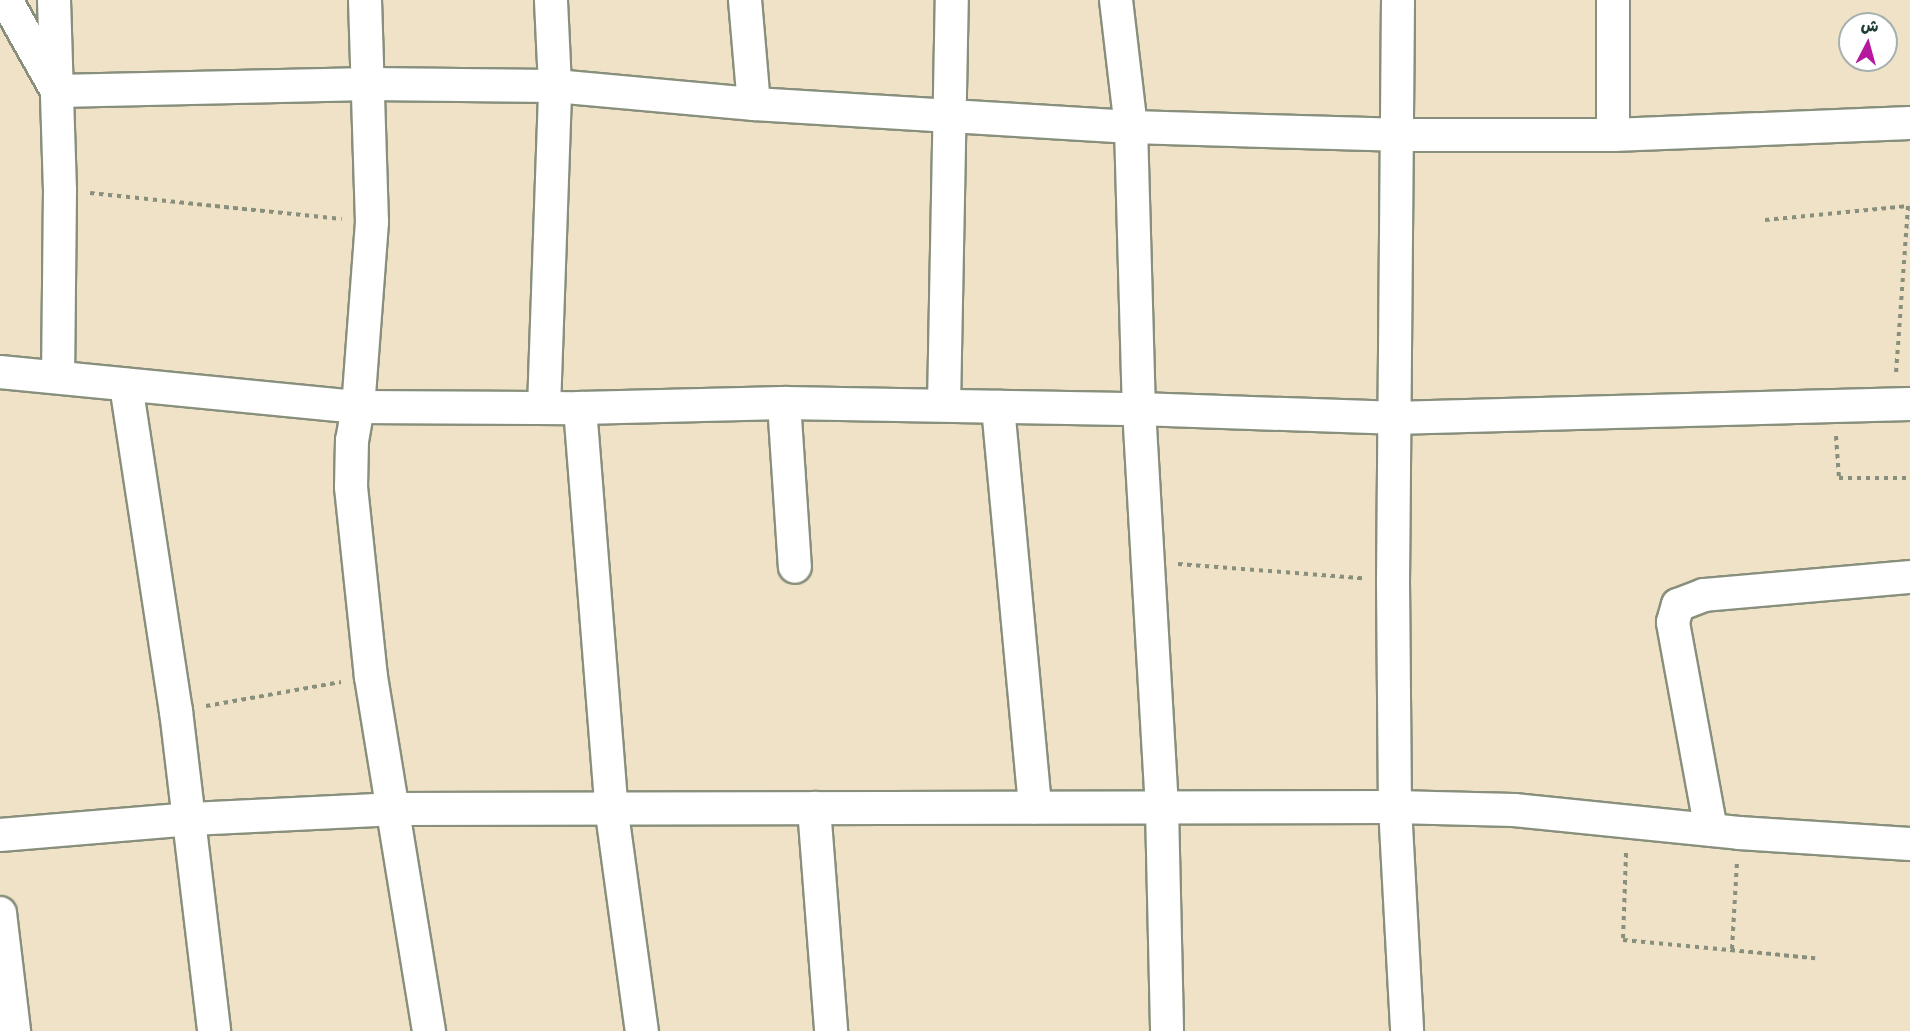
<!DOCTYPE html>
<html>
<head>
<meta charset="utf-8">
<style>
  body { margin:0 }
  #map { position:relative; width:1910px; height:1031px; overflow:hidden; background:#f0e2c6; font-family:Sriracha,"Playpen Sans Arabic",sans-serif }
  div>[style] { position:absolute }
  .path>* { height:4px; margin-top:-2px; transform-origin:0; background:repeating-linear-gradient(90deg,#88907d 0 4.5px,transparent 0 9px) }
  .roads { filter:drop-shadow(2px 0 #88907d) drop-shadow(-2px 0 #88907d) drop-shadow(0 2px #88907d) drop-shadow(0 -2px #88907d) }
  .minor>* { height:32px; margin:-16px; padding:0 16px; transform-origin:16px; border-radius:16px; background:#fff }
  span { translate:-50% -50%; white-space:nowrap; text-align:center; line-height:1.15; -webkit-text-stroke:4.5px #fff; paint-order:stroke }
  .north { position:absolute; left:1838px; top:12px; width:60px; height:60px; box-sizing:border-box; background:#fff; border:2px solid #a5b1ae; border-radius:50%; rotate:6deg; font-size:16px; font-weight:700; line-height:24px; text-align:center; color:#1f3d34 }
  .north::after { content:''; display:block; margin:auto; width:21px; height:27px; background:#b5179e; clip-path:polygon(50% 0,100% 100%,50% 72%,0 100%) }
</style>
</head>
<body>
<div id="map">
  <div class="path">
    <div style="left:90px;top:193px;width:253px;rotate:5.9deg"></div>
    <div style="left:1765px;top:220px;width:144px;rotate:-5.6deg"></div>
    <div style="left:1908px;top:206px;width:168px;rotate:94.1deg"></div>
    <div style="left:1836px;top:436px;width:42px;rotate:85.9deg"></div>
    <div style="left:1839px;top:478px;width:71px"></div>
    <div style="left:1178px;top:564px;width:185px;rotate:4.4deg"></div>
    <div style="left:206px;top:706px;width:137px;rotate:-10.1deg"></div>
    <div style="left:1626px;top:853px;width:87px;rotate:92deg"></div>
    <div style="left:1623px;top:940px;width:193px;rotate:5.4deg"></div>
    <div style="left:1732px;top:949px;width:86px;rotate:-86.7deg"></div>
  </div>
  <div class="roads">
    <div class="minor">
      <div style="left:6px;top:0;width:104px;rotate:60.7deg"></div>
      <div style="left:57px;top:91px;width:312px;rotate:-1.3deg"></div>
      <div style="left:369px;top:84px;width:186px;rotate:0.6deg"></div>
      <div style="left:555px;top:86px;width:200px;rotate:5.2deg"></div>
      <div style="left:754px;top:104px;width:378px;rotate:3.5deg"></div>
      <div style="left:1131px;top:127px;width:265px;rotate:1.7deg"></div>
      <div style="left:1396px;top:135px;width:217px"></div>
      <div style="left:1613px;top:135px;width:297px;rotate:-2.3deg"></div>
      <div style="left:54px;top:0;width:190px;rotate:88.2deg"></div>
      <div style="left:60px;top:190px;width:186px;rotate:90.6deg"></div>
      <div style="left:365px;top:0;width:222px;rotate:88.2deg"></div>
      <div style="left:372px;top:222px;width:186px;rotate:94.3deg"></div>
      <div style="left:358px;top:407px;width:34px;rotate:100deg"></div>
      <div style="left:352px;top:440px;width:47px;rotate:91.2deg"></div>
      <div style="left:351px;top:487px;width:191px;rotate:84deg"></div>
      <div style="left:371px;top:677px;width:359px;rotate:80.7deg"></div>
      <div style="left:745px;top:0;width:104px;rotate:85.1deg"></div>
      <div style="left:1116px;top:0;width:128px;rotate:83.3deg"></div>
      <div style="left:1131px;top:127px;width:282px;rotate:88.4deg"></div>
      <div style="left:1139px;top:409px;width:400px;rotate:86.7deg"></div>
      <div style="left:1162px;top:808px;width:223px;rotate:88.7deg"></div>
      <div style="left:1398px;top:0;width:581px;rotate:90.49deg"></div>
      <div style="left:1393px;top:581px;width:226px;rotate:89.5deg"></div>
      <div style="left:1395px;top:807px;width:224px;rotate:86.9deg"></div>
      <div style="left:1613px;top:0;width:135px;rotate:90deg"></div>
      <div style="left:0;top:372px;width:360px;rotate:5.6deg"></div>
      <div style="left:358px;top:407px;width:222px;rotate:0.3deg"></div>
      <div style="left:580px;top:408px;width:204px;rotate:-1.4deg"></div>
      <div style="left:784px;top:403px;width:355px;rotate:1deg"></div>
      <div style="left:1139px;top:409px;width:254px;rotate:2deg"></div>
      <div style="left:1393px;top:418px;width:517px;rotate:-1.55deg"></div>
      <div style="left:126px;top:385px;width:330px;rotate:81.3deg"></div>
      <div style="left:176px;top:711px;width:322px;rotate:83.2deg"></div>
      <div style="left:784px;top:403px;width:164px;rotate:86.2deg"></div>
      <div style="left:944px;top:405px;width:405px;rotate:-88.9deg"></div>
      <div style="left:998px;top:407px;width:402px;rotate:84.7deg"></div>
      <div style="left:544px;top:408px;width:322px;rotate:-88deg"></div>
      <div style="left:555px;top:86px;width:86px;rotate:-92.7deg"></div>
      <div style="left:580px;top:408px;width:399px;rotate:85.5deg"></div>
      <div style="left:611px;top:806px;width:227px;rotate:82.2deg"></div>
      <div style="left:814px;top:808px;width:224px;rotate:85.6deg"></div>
      <div style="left:1711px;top:830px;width:211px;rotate:-100.4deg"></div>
      <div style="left:1673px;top:622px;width:18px;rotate:-74deg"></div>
      <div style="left:1678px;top:605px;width:28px;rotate:-21deg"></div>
      <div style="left:1704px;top:595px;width:207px;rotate:-5deg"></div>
      <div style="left:0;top:835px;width:192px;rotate:-4.8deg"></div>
      <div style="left:191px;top:819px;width:201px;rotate:-2.8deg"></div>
      <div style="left:392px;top:809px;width:1003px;rotate:-0.11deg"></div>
      <div style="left:1395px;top:807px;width:119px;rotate:1.4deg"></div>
      <div style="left:1514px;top:810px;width:226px;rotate:5.8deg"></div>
      <div style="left:1739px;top:833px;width:171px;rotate:3.7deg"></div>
      <div style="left:0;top:913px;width:119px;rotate:83.2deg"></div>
    </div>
  </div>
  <div class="north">ش</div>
</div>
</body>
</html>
